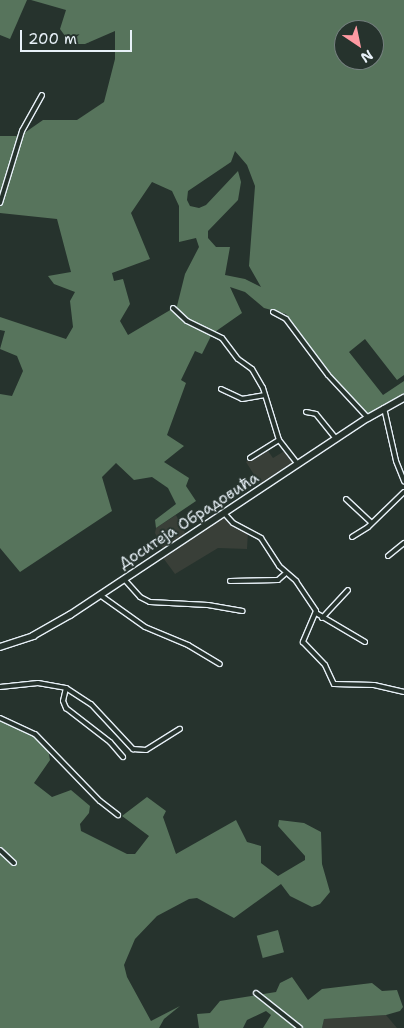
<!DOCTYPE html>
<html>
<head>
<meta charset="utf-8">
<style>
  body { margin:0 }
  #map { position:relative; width:404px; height:1028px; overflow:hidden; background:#26332d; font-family:"Shantell Sans",sans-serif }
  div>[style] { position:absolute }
  .built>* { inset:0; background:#393f38 }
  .green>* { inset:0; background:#57745c; transform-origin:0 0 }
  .roads { filter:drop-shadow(1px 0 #e8f1f8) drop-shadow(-1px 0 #e8f1f8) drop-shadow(0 1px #e8f1f8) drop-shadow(0 -1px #e8f1f8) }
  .minor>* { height:4px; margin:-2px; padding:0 2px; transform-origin:2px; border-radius:2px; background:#26332d }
  .secondary>* { height:5.5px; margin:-2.75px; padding:0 2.75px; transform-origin:2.75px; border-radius:2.75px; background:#26332d }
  span { translate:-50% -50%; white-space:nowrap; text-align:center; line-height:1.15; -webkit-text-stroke:4px #26332d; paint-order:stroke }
  .street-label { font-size:15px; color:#e8f1f8 }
  .north { position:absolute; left:334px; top:20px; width:50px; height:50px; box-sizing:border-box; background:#26332d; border:1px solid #747f7e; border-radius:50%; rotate:146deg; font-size:14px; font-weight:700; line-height:20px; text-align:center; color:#e8f1f8 }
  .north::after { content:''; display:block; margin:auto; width:18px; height:22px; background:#ff9aa2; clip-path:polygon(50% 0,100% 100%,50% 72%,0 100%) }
  .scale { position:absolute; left:20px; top:30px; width:112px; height:22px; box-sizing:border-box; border:2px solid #e8f1f8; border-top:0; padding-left:6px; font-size:15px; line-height:18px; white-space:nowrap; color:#e8f1f8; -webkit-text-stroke:4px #26332d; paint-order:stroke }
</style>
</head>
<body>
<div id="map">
  <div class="built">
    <div style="clip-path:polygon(266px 448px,273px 458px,286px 450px,295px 461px,260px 484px,246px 462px)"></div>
    <div style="clip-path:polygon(224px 513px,233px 523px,248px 532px,247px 549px,218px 548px,175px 574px,161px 555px,165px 552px,155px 533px,156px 528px,176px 515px,187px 537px)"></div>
    <div style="clip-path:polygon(386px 1015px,397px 1028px,322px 1028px,324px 1019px)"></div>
  </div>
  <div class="green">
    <div style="clip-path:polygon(0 0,27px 0,10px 39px,0 35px)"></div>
    <div style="clip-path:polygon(evenodd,31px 0,404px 0,404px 375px,397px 380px,365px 339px,349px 352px,383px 395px,404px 381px,404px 398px,368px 418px,328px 375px,286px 314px,264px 308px,245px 292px,230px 287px,242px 313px,212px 334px,202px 354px,195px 351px,181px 380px,186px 383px,167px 435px,184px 446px,164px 462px,189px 478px,186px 486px,196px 501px,156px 528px,155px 520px,176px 504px,168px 488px,152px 477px,134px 480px,116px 463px,102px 477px,112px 511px,20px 572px,0 548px,0 394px,12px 396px,23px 371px,17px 356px,0 349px,5px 331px,0 330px,0 317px,66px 339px,73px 327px,70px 301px,75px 292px,54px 284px,48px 276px,71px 272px,57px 219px,0 213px,0 136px,20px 136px,43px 120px,77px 120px,104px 102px,115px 59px,115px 31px,85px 44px,76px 44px,68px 40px,60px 29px,66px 10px,31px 0,344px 30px,374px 30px,374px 60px,344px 60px,344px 30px,31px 0,235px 151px,247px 165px,255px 186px,249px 266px,261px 287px,245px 279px,225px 275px,230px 247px,216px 247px,208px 238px,208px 231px,238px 200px,241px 182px,238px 171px,206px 205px,199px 208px,190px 206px,187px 200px,188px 191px,231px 162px,235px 151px,31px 0,152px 182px,172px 191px,179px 206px,179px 242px,196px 238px,199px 247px,185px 274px,177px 306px,128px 335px,120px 321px,130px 304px,123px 279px,114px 281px,112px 273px,150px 259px,131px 213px,152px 182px)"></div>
    <div style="clip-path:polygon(0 717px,35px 734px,48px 749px,50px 760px,34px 783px,52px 797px,71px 790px,90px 806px,89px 813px,80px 824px,81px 831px,127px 854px,135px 854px,149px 836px,122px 816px,147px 797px,166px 811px,163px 817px,176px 854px,236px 820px,247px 842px,261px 846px,261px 863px,278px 876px,305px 860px,305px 856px,278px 826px,279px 820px,304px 823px,321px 832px,322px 864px,330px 892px,320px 904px,312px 907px,290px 896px,281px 884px,234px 918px,197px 898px,189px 899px,157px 916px,135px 939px,124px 965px,127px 977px,151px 1021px,180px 1006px,164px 1019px,159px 1028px,0 1028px)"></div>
    <div style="left:278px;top:930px;width:23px;height:22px;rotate:75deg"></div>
    <div style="clip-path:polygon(292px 977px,308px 1000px,322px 989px,372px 983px,382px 991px,397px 990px,403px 1007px,400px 1011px,386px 1015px,324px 1019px,322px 1028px,263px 1028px,271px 1015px,266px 1011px,247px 1020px,243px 1028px,199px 1028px,197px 1014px,210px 1013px,220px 1001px,276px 992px,280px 983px)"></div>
  </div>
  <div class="roads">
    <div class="minor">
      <div style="left:0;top:203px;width:75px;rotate:-73deg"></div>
      <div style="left:22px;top:131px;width:41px;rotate:-60.9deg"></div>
      <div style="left:173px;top:308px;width:19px;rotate:43deg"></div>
      <div style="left:187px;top:321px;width:39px;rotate:26deg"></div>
      <div style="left:222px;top:338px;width:26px;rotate:53deg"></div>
      <div style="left:238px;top:359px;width:17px;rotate:36deg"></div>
      <div style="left:252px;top:369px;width:22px;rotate:60deg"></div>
      <div style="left:263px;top:388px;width:54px;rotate:72.9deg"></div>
      <div style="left:279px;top:440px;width:31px;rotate:52deg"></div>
      <div style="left:273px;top:312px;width:15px;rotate:28deg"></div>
      <div style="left:286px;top:319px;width:70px;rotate:53.1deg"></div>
      <div style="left:328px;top:375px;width:59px;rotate:47.1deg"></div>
      <div style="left:221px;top:389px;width:23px;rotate:25deg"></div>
      <div style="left:242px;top:399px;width:22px;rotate:-10deg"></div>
      <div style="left:384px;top:408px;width:54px;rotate:77.2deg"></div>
      <div style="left:396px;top:461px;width:22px;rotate:68deg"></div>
      <div style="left:306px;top:412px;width:10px;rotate:11deg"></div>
      <div style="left:316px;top:414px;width:32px;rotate:51deg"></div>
      <div style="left:250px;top:458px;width:34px;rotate:-32deg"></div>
      <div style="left:346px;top:499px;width:35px;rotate:43deg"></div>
      <div style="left:224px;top:513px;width:13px;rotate:48deg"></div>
      <div style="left:233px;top:523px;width:32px;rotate:28deg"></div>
      <div style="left:261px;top:538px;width:33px;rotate:57deg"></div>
      <div style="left:279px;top:566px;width:23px;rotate:41deg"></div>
      <div style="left:296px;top:581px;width:36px;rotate:56deg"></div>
      <div style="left:316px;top:611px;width:34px;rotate:113deg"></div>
      <div style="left:303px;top:642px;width:32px;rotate:46deg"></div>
      <div style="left:325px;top:665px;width:21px;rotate:65deg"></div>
      <div style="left:334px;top:684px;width:40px;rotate:1.4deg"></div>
      <div style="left:374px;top:685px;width:31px;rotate:13deg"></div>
      <div style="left:352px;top:537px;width:19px;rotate:-32deg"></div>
      <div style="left:368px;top:527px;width:50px;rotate:-44.2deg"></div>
      <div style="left:388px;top:556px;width:21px;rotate:-39deg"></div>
      <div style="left:124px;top:579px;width:24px;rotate:48deg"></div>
      <div style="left:140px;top:597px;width:11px;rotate:27deg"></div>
      <div style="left:150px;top:602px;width:58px;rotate:3deg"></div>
      <div style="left:208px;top:605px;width:35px;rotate:10deg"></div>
      <div style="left:230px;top:581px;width:48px;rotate:-1.2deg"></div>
      <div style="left:278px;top:580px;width:9px;rotate:-41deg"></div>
      <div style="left:100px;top:595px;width:55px;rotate:35.4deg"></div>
      <div style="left:145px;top:627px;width:47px;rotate:22.7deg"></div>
      <div style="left:188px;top:645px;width:37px;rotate:31deg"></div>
      <div style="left:316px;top:613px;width:57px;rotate:30.6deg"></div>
      <div style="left:322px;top:618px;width:38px;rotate:-47deg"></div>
      <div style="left:0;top:687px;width:38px;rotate:-6deg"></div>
      <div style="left:38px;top:683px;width:28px;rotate:10deg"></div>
      <div style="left:66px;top:688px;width:13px;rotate:103deg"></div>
      <div style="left:63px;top:701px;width:8px;rotate:67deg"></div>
      <div style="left:66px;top:708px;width:56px;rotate:37.7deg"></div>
      <div style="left:110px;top:742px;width:20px;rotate:49deg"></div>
      <div style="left:66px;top:688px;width:30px;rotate:33deg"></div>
      <div style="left:91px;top:704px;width:62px;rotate:47deg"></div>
      <div style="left:133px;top:749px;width:13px;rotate:4deg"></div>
      <div style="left:146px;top:750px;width:40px;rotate:-32deg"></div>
      <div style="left:0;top:718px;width:38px;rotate:25deg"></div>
      <div style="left:35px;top:734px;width:93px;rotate:45.9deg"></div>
      <div style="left:100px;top:801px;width:23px;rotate:38deg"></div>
      <div style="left:0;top:850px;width:19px;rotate:43deg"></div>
      <div style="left:256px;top:993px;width:56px;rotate:38.5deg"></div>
    </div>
    <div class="secondary">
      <div style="left:0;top:647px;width:35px;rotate:-18deg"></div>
      <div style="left:33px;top:636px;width:43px;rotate:-29.6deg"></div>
      <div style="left:70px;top:615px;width:357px;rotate:-33.5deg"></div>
      <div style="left:368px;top:418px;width:41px;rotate:-29.1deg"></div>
    </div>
  </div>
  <div class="street-label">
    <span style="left:189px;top:521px;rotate:-33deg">Доситеја Обрадовића</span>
  </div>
  <div class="north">N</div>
  <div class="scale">200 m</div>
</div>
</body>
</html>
